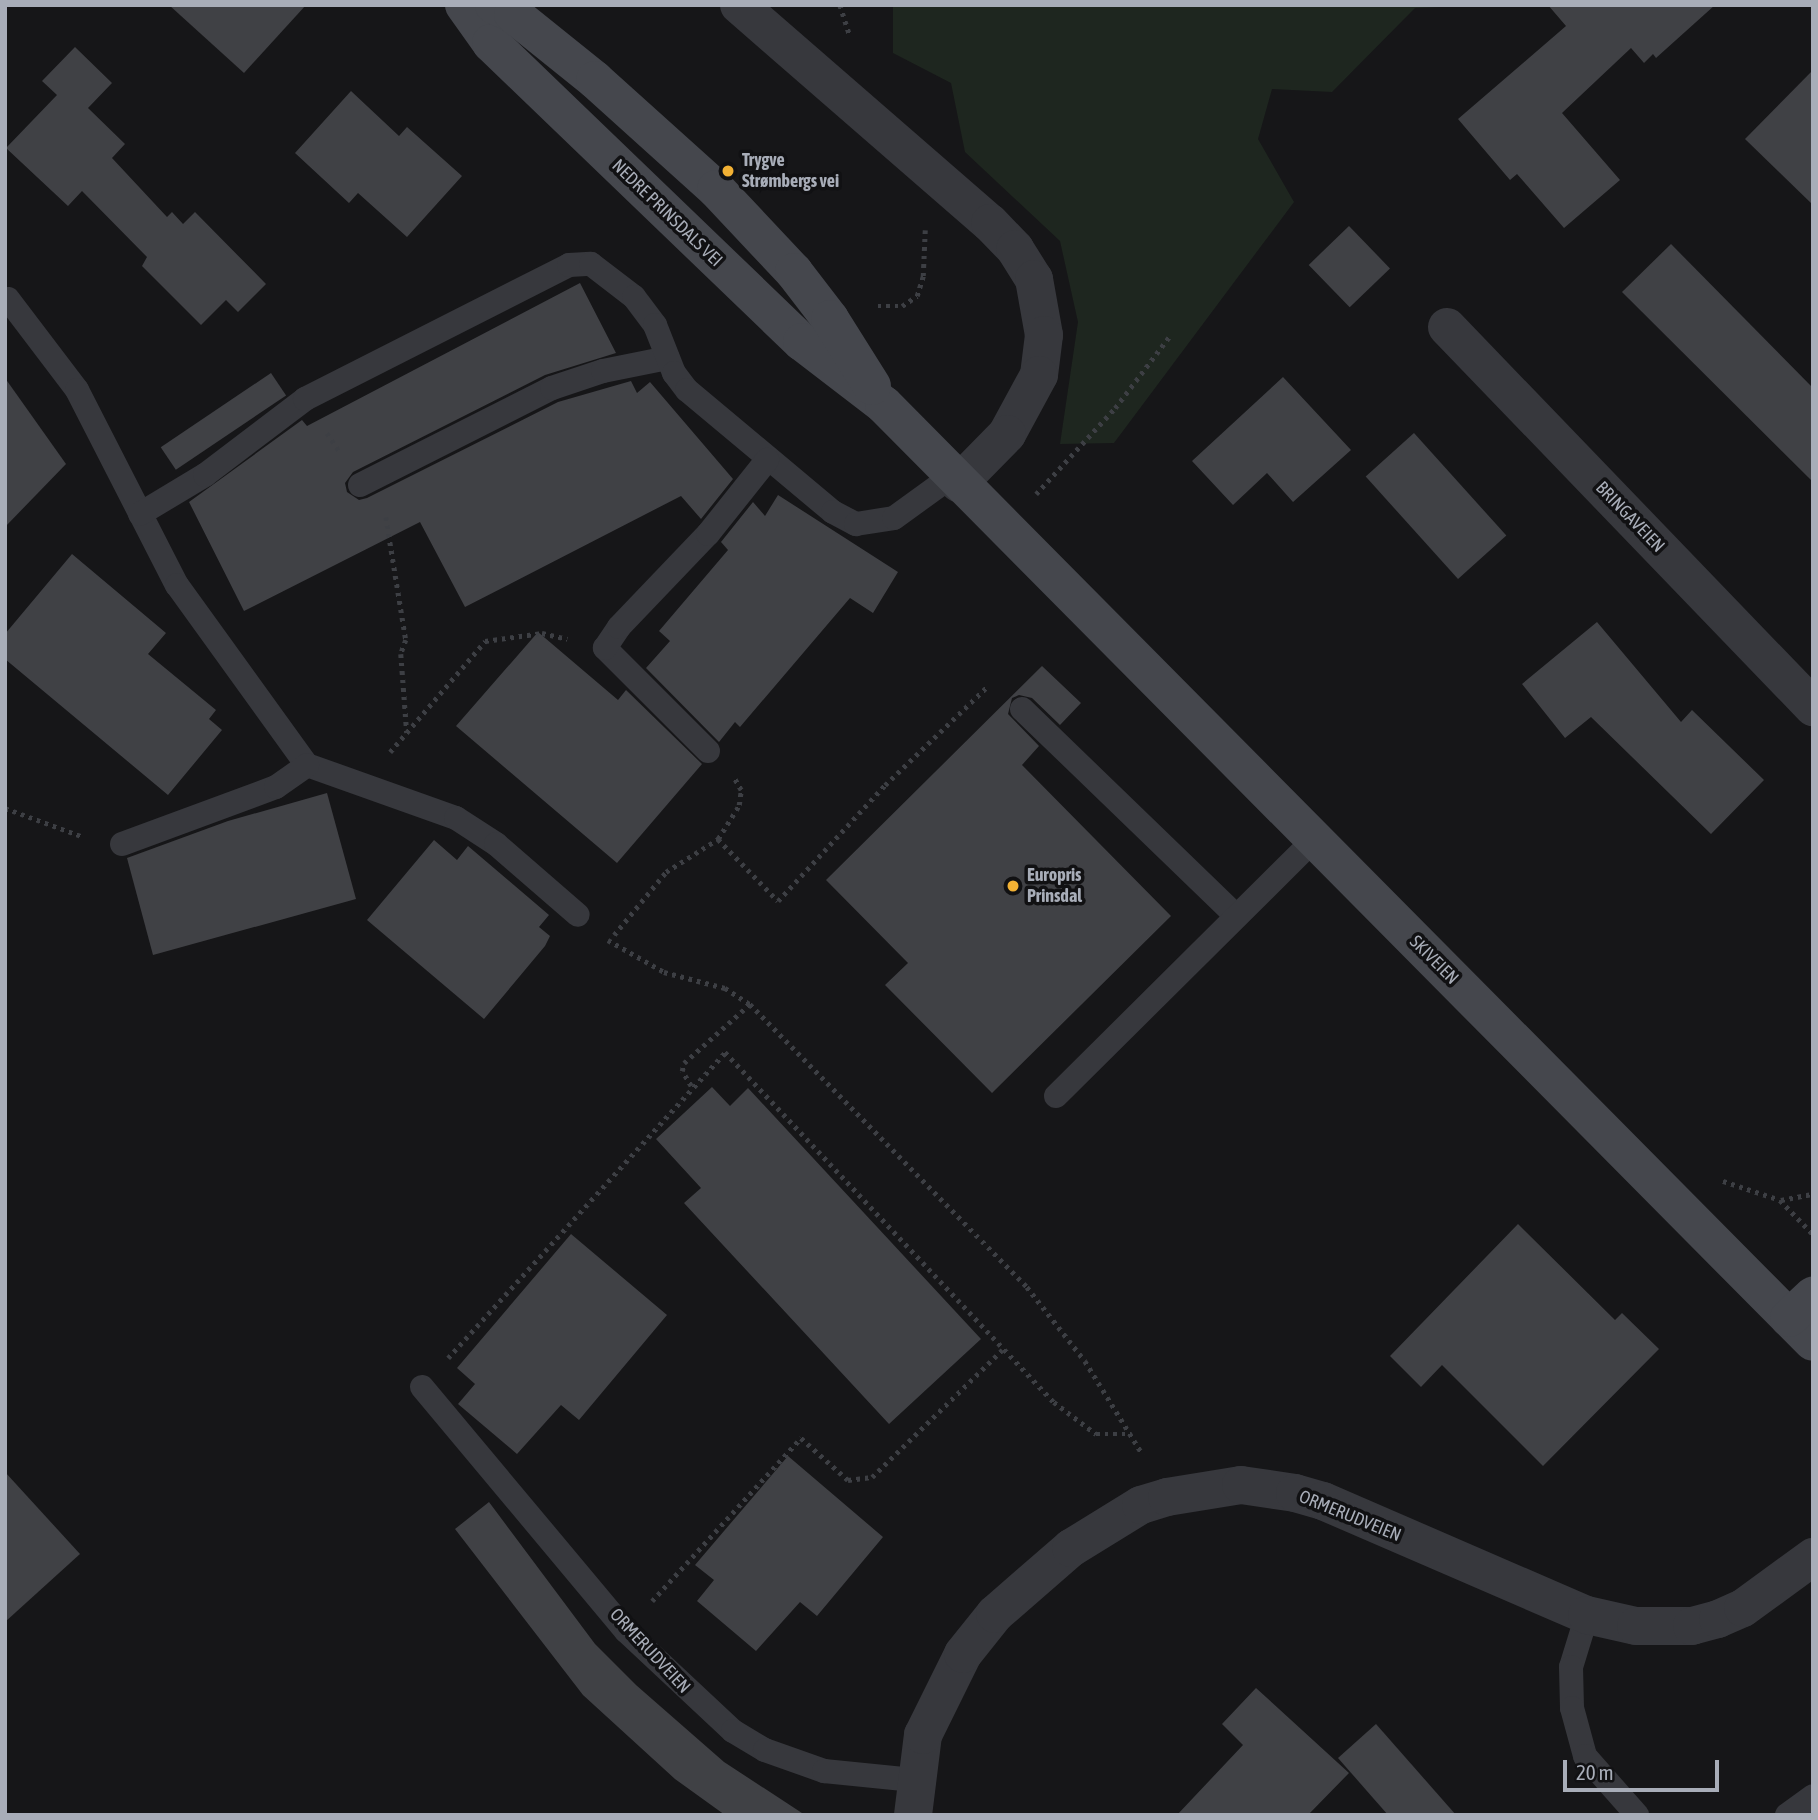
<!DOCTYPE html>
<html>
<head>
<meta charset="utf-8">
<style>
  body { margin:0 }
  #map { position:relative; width:1818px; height:1820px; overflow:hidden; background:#161618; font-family:"Asap Condensed",sans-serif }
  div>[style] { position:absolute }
  .green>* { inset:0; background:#1e261f }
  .building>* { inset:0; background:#404145; transform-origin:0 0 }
  .path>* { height:4.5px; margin-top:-2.25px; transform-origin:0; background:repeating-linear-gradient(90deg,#3d3f44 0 3.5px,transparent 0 8.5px) }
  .lane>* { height:24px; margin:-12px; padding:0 12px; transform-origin:12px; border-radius:12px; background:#37383d }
  .street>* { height:38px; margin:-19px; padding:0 19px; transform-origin:19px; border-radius:19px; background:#37383d }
  .secondary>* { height:38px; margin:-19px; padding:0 19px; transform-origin:19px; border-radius:19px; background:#45474d }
  .dots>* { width:19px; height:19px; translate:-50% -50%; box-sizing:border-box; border:4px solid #111113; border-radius:50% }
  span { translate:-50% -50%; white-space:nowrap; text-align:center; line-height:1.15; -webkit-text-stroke:7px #111113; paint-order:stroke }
  .poi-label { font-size:18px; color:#a8adb8; font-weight:700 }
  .left { translate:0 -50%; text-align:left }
  .street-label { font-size:18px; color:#a8adb8 }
  .frame { position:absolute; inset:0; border:7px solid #a8adb8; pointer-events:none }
  .scale { position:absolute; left:1563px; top:1760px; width:156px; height:32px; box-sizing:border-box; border:4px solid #a8adb8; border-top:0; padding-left:9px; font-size:21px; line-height:24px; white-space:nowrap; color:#a8adb8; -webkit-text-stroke:5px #111113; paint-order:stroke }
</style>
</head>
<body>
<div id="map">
  <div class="green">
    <div style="clip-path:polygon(893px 5px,1497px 5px,1415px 8px,1332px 92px,1272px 89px,1258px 139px,1294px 202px,1114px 443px,1060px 444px,1078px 322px,1060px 241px,965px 152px,951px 83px,893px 53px)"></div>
  </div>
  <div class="building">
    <div style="clip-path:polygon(169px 5px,306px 5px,244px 73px)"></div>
    <div style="clip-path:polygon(1548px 5px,1715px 5px,1656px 58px,1653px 54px,1644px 63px,1631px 48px,1562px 113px,1620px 180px,1564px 228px,1517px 174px,1510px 180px,1458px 119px,1566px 26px)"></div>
    <div style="clip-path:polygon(75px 47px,112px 83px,88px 108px,125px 144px,112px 158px,167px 217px,172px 212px,183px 224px,195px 212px,266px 284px,238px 312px,226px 300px,201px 325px,142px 266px,147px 257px,82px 191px,68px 206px,6px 148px,57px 95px,42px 81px)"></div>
    <div style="clip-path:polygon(1813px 70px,1813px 205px,1745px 139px)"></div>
    <div style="clip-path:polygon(351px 91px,399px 136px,407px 127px,462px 176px,407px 237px,358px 193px,349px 203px,295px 153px)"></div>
    <div style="left:1349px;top:226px;width:59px;height:56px;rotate:46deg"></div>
    <div style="clip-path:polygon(1671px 244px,1813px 388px,1813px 482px,1622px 292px)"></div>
    <div style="clip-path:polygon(580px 283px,616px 353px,545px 375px,353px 472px,345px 483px,347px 492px,359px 500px,367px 498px,558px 402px,631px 381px,637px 393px,650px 382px,733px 479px,701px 519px,681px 496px,465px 607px,420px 522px,244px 611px,189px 502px,302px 420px,307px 426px)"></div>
    <div style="left:271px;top:373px;width:27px;height:133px;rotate:56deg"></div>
    <div style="clip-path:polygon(1283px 377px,1351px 450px,1293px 502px,1267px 473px,1233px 505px,1192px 461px)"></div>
    <div style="clip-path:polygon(5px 378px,66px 464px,5px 527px)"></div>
    <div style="left:1414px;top:433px;width:138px;height:65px;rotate:48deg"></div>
    <div style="clip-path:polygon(778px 495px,898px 572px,873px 613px,850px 598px,740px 727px,735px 722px,719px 742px,646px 668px,670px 641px,659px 631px,728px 550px,721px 542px,753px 502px,765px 516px)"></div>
    <div style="clip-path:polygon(72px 554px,166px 633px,148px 654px,216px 710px,209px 719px,222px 730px,168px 795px,5px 659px,5px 634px)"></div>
    <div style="clip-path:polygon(1597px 622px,1681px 722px,1692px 710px,1764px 780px,1711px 834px,1591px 717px,1565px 738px,1522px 684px)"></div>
    <div style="clip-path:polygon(538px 632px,618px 700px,626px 690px,702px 764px,617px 863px,456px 726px)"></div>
    <div style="clip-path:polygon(1042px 666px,1081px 703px,1060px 725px,1032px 698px,1019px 695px,1012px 698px,1008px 714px,1039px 746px,1022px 765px,1171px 916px,992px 1093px,885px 985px,908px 963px,826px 880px)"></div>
    <div style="clip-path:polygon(327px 793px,356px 899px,153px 955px,127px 858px,228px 821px)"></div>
    <div style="clip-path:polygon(434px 840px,457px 860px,468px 846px,549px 915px,539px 927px,550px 936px,545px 946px,484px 1019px,367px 920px)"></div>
    <div style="clip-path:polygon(712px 1087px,730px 1106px,748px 1088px,981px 1339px,889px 1424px,684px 1203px,701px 1188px,656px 1139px)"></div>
    <div style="clip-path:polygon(1518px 1224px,1615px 1320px,1622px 1313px,1659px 1349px,1543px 1466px,1442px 1365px,1421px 1387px,1390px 1356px)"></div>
    <div style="clip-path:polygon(571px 1234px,667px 1315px,579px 1420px,561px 1405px,517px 1454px,458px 1404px,475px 1384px,457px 1368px)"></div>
    <div style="clip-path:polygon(788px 1456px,883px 1537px,817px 1616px,800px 1602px,756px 1651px,697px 1601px,714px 1580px,695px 1565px)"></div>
    <div style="clip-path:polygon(5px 1472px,80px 1554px,5px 1622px)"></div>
    <div style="clip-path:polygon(489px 1502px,595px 1644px,636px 1685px,724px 1762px,805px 1815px,725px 1815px,675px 1779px,583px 1695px,455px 1529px)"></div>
    <div style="clip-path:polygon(1256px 1688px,1349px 1773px,1308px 1815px,1177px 1815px,1243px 1745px,1222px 1724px)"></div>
    <div style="clip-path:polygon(1376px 1724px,1456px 1815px,1388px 1815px,1338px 1758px)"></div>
  </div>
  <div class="path">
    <div style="left:840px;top:5px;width:33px;rotate:72deg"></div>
    <div style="left:878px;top:306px;width:24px"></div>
    <div style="left:902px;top:306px;width:18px;rotate:-34deg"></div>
    <div style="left:917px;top:296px;width:21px;rotate:-73deg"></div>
    <div style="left:923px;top:276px;width:46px;rotate:-87.5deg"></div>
    <div style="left:327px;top:433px;width:23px;rotate:56deg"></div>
    <div style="left:1036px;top:494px;width:117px;rotate:-47.4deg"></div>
    <div style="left:1115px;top:408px;width:89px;rotate:-52.7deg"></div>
    <div style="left:386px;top:517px;width:125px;rotate:80.8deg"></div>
    <div style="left:406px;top:640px;width:15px;rotate:110deg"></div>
    <div style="left:401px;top:654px;width:79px;rotate:85.7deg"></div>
    <div style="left:390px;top:752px;width:146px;rotate:-49.4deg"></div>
    <div style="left:485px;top:641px;width:58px;rotate:-8deg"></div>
    <div style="left:542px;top:633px;width:26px;rotate:13deg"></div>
    <div style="left:5px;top:808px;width:84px;rotate:20.2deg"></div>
    <div style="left:718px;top:839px;width:86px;rotate:45.9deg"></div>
    <div style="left:778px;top:901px;width:158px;rotate:-47.3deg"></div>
    <div style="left:885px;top:785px;width:143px;rotate:-43.9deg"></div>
    <div style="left:614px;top:935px;width:82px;rotate:-50.5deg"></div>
    <div style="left:666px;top:872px;width:62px;rotate:-32.4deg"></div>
    <div style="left:718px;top:839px;width:40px;rotate:-58deg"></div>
    <div style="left:739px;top:805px;width:15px;rotate:-82deg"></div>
    <div style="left:741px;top:790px;width:14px;rotate:-120deg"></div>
    <div style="left:608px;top:940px;width:64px;rotate:29.7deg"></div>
    <div style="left:664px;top:972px;width:63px;rotate:14.7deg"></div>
    <div style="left:725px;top:988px;width:30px;rotate:33deg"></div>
    <div style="left:750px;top:1004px;width:396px;rotate:45.6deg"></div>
    <div style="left:1027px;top:1287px;width:94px;rotate:51.9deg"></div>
    <div style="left:1085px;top:1361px;width:110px;rotate:58.3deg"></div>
    <div style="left:691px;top:1086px;width:17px;rotate:-121deg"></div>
    <div style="left:682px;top:1071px;width:8px;rotate:-76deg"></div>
    <div style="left:684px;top:1063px;width:89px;rotate:-41.8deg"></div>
    <div style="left:1723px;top:1181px;width:60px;rotate:18.4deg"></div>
    <div style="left:1780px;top:1200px;width:47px;rotate:45.9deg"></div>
    <div style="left:1781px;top:1200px;width:33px;rotate:-11deg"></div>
    <div style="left:448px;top:1358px;width:413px;rotate:-47.8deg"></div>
    <div style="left:725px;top:1052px;width:480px;rotate:46.8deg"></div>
    <div style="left:1054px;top:1402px;width:53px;rotate:37.3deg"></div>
    <div style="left:1096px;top:1434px;width:35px"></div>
    <div style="left:652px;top:1601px;width:221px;rotate:-47.6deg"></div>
    <div style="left:801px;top:1438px;width:63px;rotate:41.8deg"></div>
    <div style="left:848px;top:1480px;width:24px;rotate:-7deg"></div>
    <div style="left:872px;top:1477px;width:182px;rotate:-44.3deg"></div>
  </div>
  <div class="lane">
    <div style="left:8px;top:299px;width:114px;rotate:52.8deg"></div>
    <div style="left:77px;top:390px;width:219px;rotate:62.9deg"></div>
    <div style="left:177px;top:585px;width:222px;rotate:54.2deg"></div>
    <div style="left:307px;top:765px;width:158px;rotate:19.6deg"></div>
    <div style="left:456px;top:818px;width:48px;rotate:33deg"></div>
    <div style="left:496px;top:844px;width:108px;rotate:40.9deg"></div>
    <div style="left:360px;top:485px;width:215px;rotate:-26.8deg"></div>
    <div style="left:552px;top:388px;width:54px;rotate:-18.4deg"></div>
    <div style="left:603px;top:371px;width:66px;rotate:-11.3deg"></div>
    <div style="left:140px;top:514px;width:76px;rotate:-31deg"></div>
    <div style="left:205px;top:475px;width:126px;rotate:-37.2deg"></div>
    <div style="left:305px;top:399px;width:296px;rotate:-26.9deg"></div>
    <div style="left:569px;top:265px;width:22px;rotate:-3deg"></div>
    <div style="left:591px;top:264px;width:54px;rotate:37.5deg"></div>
    <div style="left:634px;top:297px;width:35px;rotate:53deg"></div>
    <div style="left:655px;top:325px;width:52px;rotate:68.4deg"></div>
    <div style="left:674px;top:373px;width:21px;rotate:53deg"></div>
    <div style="left:687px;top:390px;width:190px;rotate:39.9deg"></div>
    <div style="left:833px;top:512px;width:26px;rotate:28deg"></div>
    <div style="left:856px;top:524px;width:38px;rotate:-9deg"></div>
    <div style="left:894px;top:518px;width:72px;rotate:-35.9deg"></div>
    <div style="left:1022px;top:709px;width:298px;rotate:44deg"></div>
    <div style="left:708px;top:751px;width:146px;rotate:-135deg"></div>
    <div style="left:605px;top:648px;width:25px;rotate:-56deg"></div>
    <div style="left:619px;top:627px;width:129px;rotate:-46.3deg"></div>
    <div style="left:708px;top:534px;width:95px;rotate:-51.4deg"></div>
    <div style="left:122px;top:844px;width:164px;rotate:-20.3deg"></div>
    <div style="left:276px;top:787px;width:38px;rotate:-35deg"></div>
    <div style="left:1056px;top:1096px;width:365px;rotate:-44.8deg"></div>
    <div style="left:422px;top:1387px;width:318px;rotate:50.1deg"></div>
    <div style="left:626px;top:1631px;width:146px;rotate:43.1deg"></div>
    <div style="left:733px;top:1731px;width:37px;rotate:31deg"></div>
    <div style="left:765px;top:1750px;width:63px;rotate:19.6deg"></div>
    <div style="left:824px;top:1771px;width:90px;rotate:5.7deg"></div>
    <div style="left:1587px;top:1615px;width:54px;rotate:107.1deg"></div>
    <div style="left:1571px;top:1667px;width:41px;rotate:88.6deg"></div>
    <div style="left:1572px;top:1708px;width:50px;rotate:74.8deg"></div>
    <div style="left:1585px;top:1756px;width:79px;rotate:48.6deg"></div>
    <div style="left:1787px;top:1815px;width:32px;rotate:-36deg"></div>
  </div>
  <div class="street">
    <div style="left:739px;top:5px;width:332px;rotate:41deg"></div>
    <div style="left:990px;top:223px;width:36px;rotate:46deg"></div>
    <div style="left:1015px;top:249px;width:36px;rotate:58deg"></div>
    <div style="left:1034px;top:279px;width:57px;rotate:79.9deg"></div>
    <div style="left:1044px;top:335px;width:40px;rotate:97.1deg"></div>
    <div style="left:1039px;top:375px;width:67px;rotate:118.5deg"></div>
    <div style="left:1007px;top:434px;width:69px;rotate:134.4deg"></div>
    <div style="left:1447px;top:327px;width:528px;rotate:46.08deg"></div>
    <div style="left:913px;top:1815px;width:81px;rotate:-82.9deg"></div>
    <div style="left:923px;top:1735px;width:90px;rotate:-63.7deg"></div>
    <div style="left:963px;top:1654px;width:51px;rotate:-51.3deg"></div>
    <div style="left:995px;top:1614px;width:101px;rotate:-41deg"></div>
    <div style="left:1071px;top:1548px;width:82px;rotate:-31.6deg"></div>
    <div style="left:1141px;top:1505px;width:27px;rotate:-17deg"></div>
    <div style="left:1167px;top:1497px;width:75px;rotate:-9.2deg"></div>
    <div style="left:1241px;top:1485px;width:55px;rotate:8.4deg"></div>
    <div style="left:1295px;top:1493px;width:29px;rotate:16deg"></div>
    <div style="left:1323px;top:1501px;width:288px;rotate:23.4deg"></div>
    <div style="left:1587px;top:1615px;width:50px;rotate:12.7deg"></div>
    <div style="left:1636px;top:1626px;width:56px"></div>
    <div style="left:1692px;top:1626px;width:27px;rotate:-15deg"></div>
    <div style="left:1718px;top:1619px;width:27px;rotate:-24deg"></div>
    <div style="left:1743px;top:1608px;width:87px;rotate:-36.1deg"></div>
  </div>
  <div class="secondary">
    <div style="left:464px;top:5px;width:47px;rotate:54.6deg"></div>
    <div style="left:491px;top:43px;width:431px;rotate:43.9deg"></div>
    <div style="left:802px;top:342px;width:103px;rotate:37.5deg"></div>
    <div style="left:884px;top:405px;width:1319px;rotate:45.25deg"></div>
    <div style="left:494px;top:5px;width:21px;rotate:25deg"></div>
    <div style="left:513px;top:14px;width:105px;rotate:38.8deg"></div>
    <div style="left:595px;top:80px;width:163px;rotate:42deg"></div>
    <div style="left:716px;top:189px;width:114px;rotate:46.8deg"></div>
    <div style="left:794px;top:272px;width:59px;rotate:52.5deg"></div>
    <div style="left:830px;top:319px;width:79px;rotate:57.9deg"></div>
    <div style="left:1789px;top:1318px;width:33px;rotate:-43deg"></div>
  </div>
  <div class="dots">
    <div style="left:728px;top:171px;background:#f2b134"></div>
    <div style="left:1013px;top:886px;background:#f2b134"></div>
  </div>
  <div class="poi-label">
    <span class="left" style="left:742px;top:171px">Trygve<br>Strømbergs vei</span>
    <span class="left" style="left:1027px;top:886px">Europris<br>Prinsdal</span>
  </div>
  <div class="street-label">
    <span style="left:667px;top:213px;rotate:44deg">NEDRE PRINSDALS VEI</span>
    <span style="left:1630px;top:517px;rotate:46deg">BRINGAVEIEN</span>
    <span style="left:1434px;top:960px;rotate:45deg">SKIVEIEN</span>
    <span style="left:1350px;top:1516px;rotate:22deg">ORMERUDVEIEN</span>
    <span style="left:650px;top:1651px;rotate:47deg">ORMERUDVEIEN</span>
  </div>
  <div class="frame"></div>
  <div class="scale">20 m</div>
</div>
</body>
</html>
